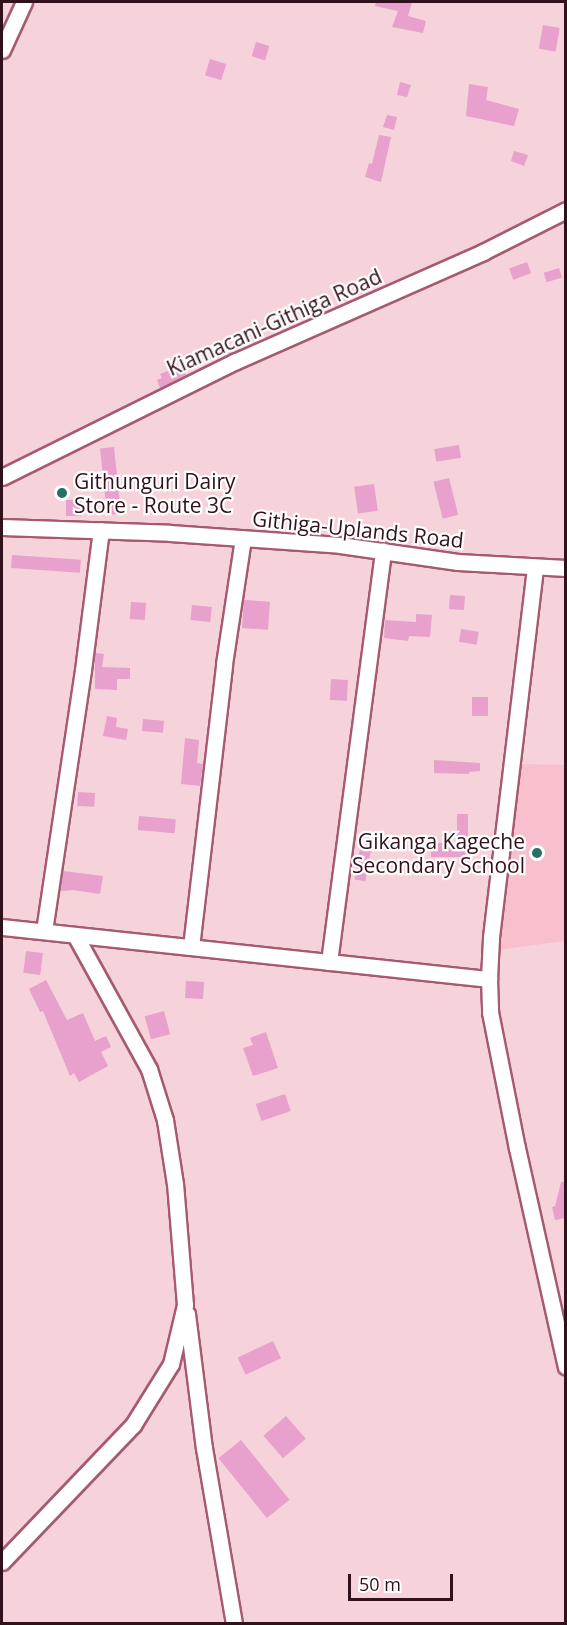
<!DOCTYPE html>
<html>
<head>
<meta charset="utf-8">
<style>
  body { margin:0 }
  #map { position:relative; width:567px; height:1625px; overflow:hidden; background:#f6d2da; font-family:"Open Sans",sans-serif }
  div>[style] { position:absolute }
  .built>* { inset:0; background:#f8bfcd }
  .building>* { inset:0; background:#e8a0cc; transform-origin:0 0 }
  .roads { filter:drop-shadow(2px 0 #a65a70) drop-shadow(-2px 0 #a65a70) drop-shadow(0 2px #a65a70) drop-shadow(0 -2px #a65a70) }
  .minor>* { height:15px; margin:-7.5px; padding:0 7.5px; transform-origin:7.5px; border-radius:7.5px; background:#fff }
  .dots>* { width:16px; height:16px; translate:-50% -50%; box-sizing:border-box; border:3px solid #fefefe; border-radius:50% }
  span { translate:-50% -50%; white-space:nowrap; text-align:center; line-height:1.15; -webkit-text-stroke:4.5px #fefefe; paint-order:stroke }
  .street-label { font-size:21px; color:#31121c }
  .poi-label { font-size:21px; color:#31121c }
  .left { translate:0 -50%; text-align:left }
  .right { translate:-100% -50%; text-align:right }
  .frame { position:absolute; inset:0; border:3px solid #31121c; pointer-events:none }
  .scale { position:absolute; left:348px; top:1574px; width:105px; height:27px; box-sizing:border-box; border:3px solid #31121c; border-top:0; padding-left:8px; font-size:18px; line-height:21px; white-space:nowrap; color:#31121c; -webkit-text-stroke:4px #fefefe; paint-order:stroke }
</style>
</head>
<body>
<div id="map">
  <div class="built">
    <div style="clip-path:polygon(519px 764px,565px 765px,565px 941px,496px 950px)"></div>
  </div>
  <div class="building">
    <div style="clip-path:polygon(376px 2px,412px 2px,408px 16px,426px 21px,423px 33px,392px 27px,398px 11px,375px 6px)"></div>
    <div style="left:543px;top:25px;width:17px;height:24px;rotate:10deg"></div>
    <div style="left:256px;top:42px;width:14px;height:15px;rotate:17deg"></div>
    <div style="left:210px;top:59px;width:17px;height:17px;rotate:17deg"></div>
    <div style="clip-path:polygon(400px 82px,411px 85px,407px 97px,397px 95px)"></div>
    <div style="clip-path:polygon(469px 84px,488px 87px,486px 100px,519px 109px,514px 126px,466px 116px)"></div>
    <div style="clip-path:polygon(387px 115px,397px 117px,394px 130px,383px 127px)"></div>
    <div style="clip-path:polygon(379px 135px,391px 137px,381px 182px,365px 177px,369px 163px,372px 164px)"></div>
    <div style="clip-path:polygon(514px 151px,528px 155px,524px 166px,511px 161px)"></div>
    <div style="left:527px;top:262px;width:12px;height:19px;rotate:70deg"></div>
    <div style="left:559px;top:268px;width:10px;height:16px;rotate:73deg"></div>
    <div style="clip-path:polygon(182px 365px,186px 375px,160px 388px,157px 380px,162px 378px,160px 374px)"></div>
    <div style="left:459px;top:445px;width:13px;height:25px;rotate:81deg"></div>
    <div style="left:114px;top:447px;width:67px;height:14px;rotate:84deg"></div>
    <div style="left:449px;top:478px;width:38px;height:16px;rotate:76deg"></div>
    <div style="left:374px;top:484px;width:27px;height:20px;rotate:82deg"></div>
    <div style="left:66px;top:500px;width:15px;height:16px"></div>
    <div style="left:12px;top:555px;width:69px;height:13px;rotate:4deg"></div>
    <div style="left:450px;top:595px;width:15px;height:14px;rotate:4deg"></div>
    <div style="left:244px;top:600px;width:26px;height:28px;rotate:4deg"></div>
    <div style="left:131px;top:602px;width:15px;height:17px;rotate:4deg"></div>
    <div style="left:192px;top:605px;width:20px;height:15px;rotate:6deg"></div>
    <div style="clip-path:polygon(416px 614px,432px 615px,430px 637px,409px 636px,408px 641px,384px 638px,385px 620px,416px 622px)"></div>
    <div style="left:461px;top:629px;width:18px;height:13px;rotate:9deg"></div>
    <div style="clip-path:polygon(95px 653px,104px 654px,102px 667px,130px 668px,130px 679px,117px 679px,117px 690px,95px 689px)"></div>
    <div style="left:331px;top:679px;width:17px;height:21px;rotate:3deg"></div>
    <div style="left:488px;top:697px;width:19px;height:16px;rotate:90deg"></div>
    <div style="clip-path:polygon(107px 716px,117px 718px,116px 727px,128px 729px,126px 740px,103px 736px)"></div>
    <div style="left:143px;top:719px;width:21px;height:12px;rotate:5deg"></div>
    <div style="clip-path:polygon(185px 738px,199px 740px,197px 763px,203px 764px,200px 786px,181px 784px)"></div>
    <div style="clip-path:polygon(434px 760px,480px 763px,480px 771px,469px 772px,469px 774px,434px 773px)"></div>
    <div style="left:78px;top:792px;width:17px;height:14px;rotate:3deg"></div>
    <div style="clip-path:polygon(457px 814px,468px 814px,468px 857px,431px 857px,431px 843px,457px 843px)"></div>
    <div style="left:139px;top:816px;width:37px;height:14px;rotate:5deg"></div>
    <div style="left:361px;top:843px;width:11px;height:37px;rotate:10deg"></div>
    <div style="clip-path:polygon(63px 871px,103px 876px,100px 894px,73px 890px,61px 891px)"></div>
    <div style="left:26px;top:951px;width:17px;height:22px;rotate:7deg"></div>
    <div style="clip-path:polygon(46px 980px,67px 1020px,83px 1013px,95px 1041px,106px 1036px,111px 1047px,101px 1052px,108px 1066px,79px 1082px,74px 1073px,70px 1076px,43px 1011px,40px 1012px,29px 989px)"></div>
    <div style="left:186px;top:981px;width:18px;height:17px;rotate:3deg"></div>
    <div style="left:164px;top:1011px;width:24px;height:20px;rotate:75deg"></div>
    <div style="clip-path:polygon(266px 1032px,278px 1068px,253px 1076px,243px 1048px,253px 1045px,250px 1038px)"></div>
    <div style="left:285px;top:1094px;width:18px;height:31px;rotate:71deg"></div>
    <div style="clip-path:polygon(561px 1182px,566px 1182px,566px 1218px,555px 1220px,552px 1207px,555px 1206px)"></div>
    <div style="left:273px;top:1341px;width:19px;height:39px;rotate:65deg"></div>
    <div style="left:286px;top:1416px;width:30px;height:30px;rotate:49deg"></div>
    <div style="left:241px;top:1440px;width:77px;height:29px;rotate:51deg"></div>
  </div>
  <div class="roads">
    <div class="minor">
      <div style="left:2px;top:50px;width:53px;rotate:-65.4deg"></div>
      <div style="left:2px;top:477px;width:261px;rotate:-26.4deg"></div>
      <div style="left:236px;top:361px;width:270px;rotate:-23.8deg"></div>
      <div style="left:483px;top:252px;width:93px;rotate:-26.8deg"></div>
      <div style="left:2px;top:527px;width:168px;rotate:2deg"></div>
      <div style="left:170px;top:533px;width:170px;rotate:4deg"></div>
      <div style="left:340px;top:545px;width:119px;rotate:8.2deg"></div>
      <div style="left:458px;top:562px;width:108px;rotate:3.2deg"></div>
      <div style="left:535px;top:568px;width:373px;rotate:96.8deg"></div>
      <div style="left:491px;top:938px;width:41px;rotate:92.8deg"></div>
      <div style="left:489px;top:979px;width:33px;rotate:88deg"></div>
      <div style="left:490px;top:1012px;width:139px;rotate:78.8deg"></div>
      <div style="left:517px;top:1148px;width:224px;rotate:77.4deg"></div>
      <div style="left:2px;top:927px;width:490px;rotate:6.1deg"></div>
      <div style="left:44px;top:931px;width:264px;rotate:-81.5deg"></div>
      <div style="left:83px;top:670px;width:141px;rotate:-82.7deg"></div>
      <div style="left:191px;top:947px;width:285px;rotate:-83.3deg"></div>
      <div style="left:224px;top:664px;width:127px;rotate:-81.4deg"></div>
      <div style="left:329px;top:962px;width:415px;rotate:-82.5deg"></div>
      <div style="left:187px;top:1314px;width:135px;rotate:82.8deg"></div>
      <div style="left:204px;top:1448px;width:179px;rotate:80.3deg"></div>
      <div style="left:2px;top:1562px;width:190px;rotate:-46.3deg"></div>
      <div style="left:133px;top:1425px;width:72px;rotate:-58.1deg"></div>
      <div style="left:171px;top:1364px;width:61px;rotate:-76.7deg"></div>
      <div style="left:185px;top:1305px;width:121px;rotate:-94.7deg"></div>
      <div style="left:175px;top:1184px;width:65px;rotate:-98.9deg"></div>
      <div style="left:165px;top:1120px;width:53px;rotate:-107.4deg"></div>
      <div style="left:149px;top:1069px;width:153px;rotate:-118.9deg"></div>
    </div>
  </div>
  <div class="dots">
    <div style="left:62px;top:493px;background:#276e64"></div>
    <div style="left:537px;top:853px;background:#276e64"></div>
  </div>
  <div class="street-label">
    <span style="left:274px;top:322px;rotate:-24deg">Kiamacani-Githiga Road</span>
    <span style="left:358px;top:529px;rotate:6deg">Githiga-Uplands Road</span>
  </div>
  <div class="poi-label">
    <span class="left" style="left:74px;top:493px">Githunguri Dairy<br>Store - Route 3C</span>
    <span class="right" style="left:525px;top:853px">Gikanga Kageche<br>Secondary School</span>
  </div>
  <div class="frame"></div>
  <div class="scale">50 m</div>
</div>
</body>
</html>
